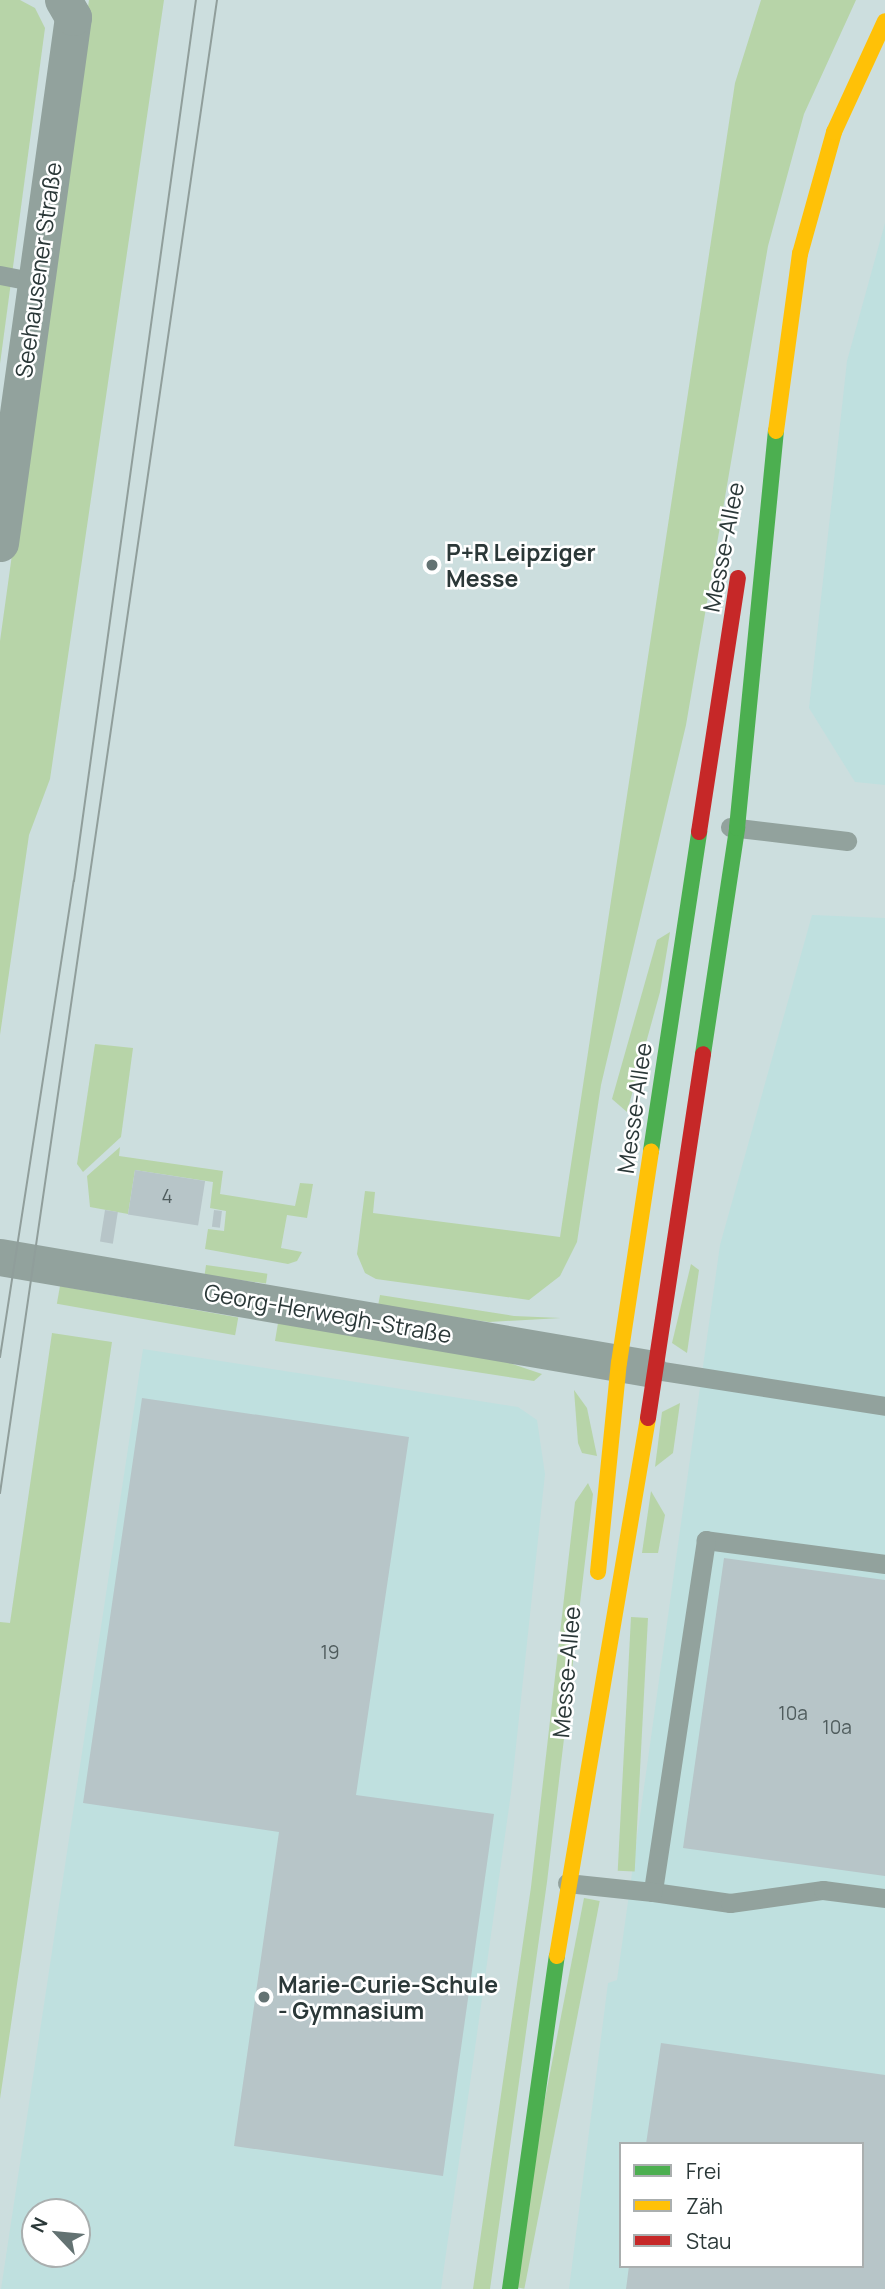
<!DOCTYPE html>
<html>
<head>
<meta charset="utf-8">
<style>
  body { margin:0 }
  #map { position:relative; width:885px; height:2289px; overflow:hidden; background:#ccdede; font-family:Manrope,sans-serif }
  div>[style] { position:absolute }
  .built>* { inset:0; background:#bfe0df }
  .green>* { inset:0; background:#b7d4a8; transform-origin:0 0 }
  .building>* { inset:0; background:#b7c5c8; transform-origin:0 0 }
  .lane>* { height:19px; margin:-9.5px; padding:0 9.5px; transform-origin:9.5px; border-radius:9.5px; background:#92a29d }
  .street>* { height:37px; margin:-18.5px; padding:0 18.5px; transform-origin:18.5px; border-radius:18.5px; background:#92a29d }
  .fast>* { height:16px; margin:-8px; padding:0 8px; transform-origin:8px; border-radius:8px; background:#4caf50 }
  .slow>* { height:16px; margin:-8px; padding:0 8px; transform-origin:8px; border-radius:8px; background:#ffc107 }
  .jam>* { height:16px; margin:-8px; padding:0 8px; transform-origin:8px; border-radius:8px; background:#c62828 }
  .tram>* { height:2px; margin:-1px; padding:0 1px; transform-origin:1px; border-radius:1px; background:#909e9b }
  .dots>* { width:19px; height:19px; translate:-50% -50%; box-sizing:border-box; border:4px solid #fff; border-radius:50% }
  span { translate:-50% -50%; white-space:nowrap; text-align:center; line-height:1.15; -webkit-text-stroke:5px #fff; paint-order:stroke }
  .number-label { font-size:19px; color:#4f5c5d }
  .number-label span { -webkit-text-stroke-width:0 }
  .street-label { font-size:23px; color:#2b3838 }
  .poi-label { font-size:23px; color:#2b3838; font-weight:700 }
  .left { translate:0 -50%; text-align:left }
  .legend { position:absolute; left:619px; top:2142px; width:245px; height:126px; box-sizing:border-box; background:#fff; border:2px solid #aaafaf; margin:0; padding:9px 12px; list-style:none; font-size:21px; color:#2b3838 }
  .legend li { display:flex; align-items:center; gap:14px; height:35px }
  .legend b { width:35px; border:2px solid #aaafaf }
  .north { position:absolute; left:21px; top:2198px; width:70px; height:70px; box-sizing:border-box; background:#fff; border:2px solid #aaafaf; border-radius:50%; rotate:296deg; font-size:19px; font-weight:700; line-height:28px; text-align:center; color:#2b3838 }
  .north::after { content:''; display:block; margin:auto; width:24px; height:32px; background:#637272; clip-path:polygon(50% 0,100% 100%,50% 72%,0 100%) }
</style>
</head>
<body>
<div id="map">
  <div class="built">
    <div style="clip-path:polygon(885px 223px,885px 785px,855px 782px,809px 708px,847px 361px)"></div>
    <div style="clip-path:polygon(evenodd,812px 915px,885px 918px,885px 2289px,569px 2289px,608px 1983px,617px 1980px,720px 1245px,812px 915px,621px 2144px,862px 2144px,862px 2266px,621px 2266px,621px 2144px)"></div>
    <div style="clip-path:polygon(evenodd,143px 1349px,518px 1407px,537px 1420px,545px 1474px,511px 1793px,441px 2289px,1px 2289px,143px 1349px,35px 2212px,77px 2212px,77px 2254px,35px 2254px,35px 2212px)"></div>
  </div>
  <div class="green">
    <div style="clip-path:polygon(0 0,20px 0,35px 8px,45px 28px,0 364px)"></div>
    <div style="clip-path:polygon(89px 0,164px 0,50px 779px,29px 835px,0 1035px,0 641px)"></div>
    <div style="clip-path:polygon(761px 0,856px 0,804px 114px,768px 246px,686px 725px,601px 1085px,577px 1242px,560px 1276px,529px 1300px,376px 1279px,365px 1273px,357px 1254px,365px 1191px,375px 1192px,373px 1213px,560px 1237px,735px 83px)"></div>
    <div style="clip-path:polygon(670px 932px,660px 992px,627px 1112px,612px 1099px,657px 940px)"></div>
    <div style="clip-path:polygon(95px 1044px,133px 1048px,121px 1137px,83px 1172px,77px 1164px)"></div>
    <div style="clip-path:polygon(120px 1147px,119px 1156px,223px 1171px,220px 1194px,295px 1206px,300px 1183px,313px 1184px,307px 1218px,287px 1215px,281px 1248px,302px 1252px,297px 1261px,288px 1264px,205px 1249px,208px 1229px,224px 1231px,226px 1211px,210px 1208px,213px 1182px,135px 1170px,128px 1214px,90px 1207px,87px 1176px)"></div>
    <div style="clip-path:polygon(691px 1264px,699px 1270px,687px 1353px,672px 1343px)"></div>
    <div style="left:206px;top:1265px;width:62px;height:10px;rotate:8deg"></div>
    <div style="left:60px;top:1286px;width:181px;height:18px;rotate:10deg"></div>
    <div style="clip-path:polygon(380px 1295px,514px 1316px,561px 1318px,489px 1322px,378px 1306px)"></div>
    <div style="clip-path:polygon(278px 1323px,501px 1360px,542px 1374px,534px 1381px,275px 1341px)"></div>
    <div style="clip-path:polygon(52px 1333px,112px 1342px,0 2099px,0 1622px,10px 1623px)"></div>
    <div style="clip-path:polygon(574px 1390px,587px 1408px,597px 1456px,582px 1453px,578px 1443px)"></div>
    <div style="clip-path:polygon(680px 1403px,673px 1453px,655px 1467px,662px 1412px)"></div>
    <div style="clip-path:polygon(588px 1483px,593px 1494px,547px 1882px,490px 2289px,473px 2289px,531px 1887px,575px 1502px)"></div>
    <div style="clip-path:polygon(651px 1491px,665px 1515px,658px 1553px,642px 1553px)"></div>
    <div style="left:631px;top:1617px;width:17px;height:254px;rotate:3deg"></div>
    <div style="left:584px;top:1898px;width:16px;height:395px;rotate:11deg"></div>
  </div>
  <div class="building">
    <div style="left:135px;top:1170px;width:71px;height:45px;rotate:9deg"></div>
    <div style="left:105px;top:1210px;width:13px;height:32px;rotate:9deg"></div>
    <div style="left:214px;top:1210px;width:8px;height:17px;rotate:7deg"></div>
    <div style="clip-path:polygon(142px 1398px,409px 1437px,356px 1795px,494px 1814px,443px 2176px,234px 2146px,279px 1832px,83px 1803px)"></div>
    <div style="clip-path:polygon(724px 1558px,885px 1580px,885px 1876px,683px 1848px)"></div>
    <div style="clip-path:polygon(661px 2043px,885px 2075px,885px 2289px,626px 2289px,629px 2266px,862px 2266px,862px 2144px,646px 2144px)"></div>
  </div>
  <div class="lane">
    <div style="left:0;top:275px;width:38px;rotate:11deg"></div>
    <div style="left:730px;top:827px;width:118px;rotate:6.8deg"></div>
    <div style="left:656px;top:1370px;width:232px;rotate:8.9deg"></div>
    <div style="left:885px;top:1564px;width:181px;rotate:-172.4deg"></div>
    <div style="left:706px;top:1540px;width:356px;rotate:98.6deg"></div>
    <div style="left:653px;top:1892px;width:78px;rotate:8.1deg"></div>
    <div style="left:730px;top:1903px;width:94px;rotate:-8deg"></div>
    <div style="left:823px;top:1890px;width:63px;rotate:7.4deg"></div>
    <div style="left:567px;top:1883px;width:86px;rotate:6deg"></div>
  </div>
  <div class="street">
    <div style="left:0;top:543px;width:531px;rotate:-82.1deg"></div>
    <div style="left:73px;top:17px;width:20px;rotate:-120deg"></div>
    <div style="left:0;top:1257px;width:657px;rotate:9.72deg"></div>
  </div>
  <div class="fast">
    <div style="left:703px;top:1054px;width:229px;rotate:-81.4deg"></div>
    <div style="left:737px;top:828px;width:399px;rotate:-84.4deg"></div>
    <div style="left:651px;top:1151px;width:323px;rotate:-81.4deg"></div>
    <div style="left:510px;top:2289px;width:336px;rotate:-82deg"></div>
  </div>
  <div class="slow">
    <div style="left:776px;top:431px;width:179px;rotate:-82.3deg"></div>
    <div style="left:800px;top:254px;width:127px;rotate:-74.4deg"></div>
    <div style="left:834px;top:132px;width:122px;rotate:-65.3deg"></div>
    <div style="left:598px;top:1572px;width:210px;rotate:-84.3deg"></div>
    <div style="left:619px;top:1363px;width:214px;rotate:-81.4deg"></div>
    <div style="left:557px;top:1956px;width:546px;rotate:-80.4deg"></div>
  </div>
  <div class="jam">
    <div style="left:699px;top:832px;width:257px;rotate:-81.3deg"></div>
    <div style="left:648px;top:1418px;width:368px;rotate:-81.4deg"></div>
  </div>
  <div class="tram">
    <div style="left:0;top:1357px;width:482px;rotate:-81.2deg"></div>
    <div style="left:74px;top:881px;width:889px;rotate:-82.12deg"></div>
    <div style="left:0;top:1493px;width:1509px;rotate:-81.73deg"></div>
  </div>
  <div class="dots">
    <div style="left:432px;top:565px;background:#637272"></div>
    <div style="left:264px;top:1997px;background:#637272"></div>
  </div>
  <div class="number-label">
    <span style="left:167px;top:1197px">4</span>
    <span style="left:330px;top:1653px">19</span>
    <span style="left:793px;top:1714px">10a</span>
    <span style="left:837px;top:1728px">10a</span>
  </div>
  <div class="street-label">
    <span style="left:38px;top:270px;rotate:-82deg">Seehausener Straße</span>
    <span style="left:723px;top:547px;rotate:-79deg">Messe-Allee</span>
    <span style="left:634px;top:1108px;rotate:-82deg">Messe-Allee</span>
    <span style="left:328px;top:1313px;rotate:10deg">Georg-Herwegh-Straße</span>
    <span style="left:566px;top:1672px;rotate:-85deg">Messe-Allee</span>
  </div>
  <div class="poi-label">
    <span class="left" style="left:446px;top:565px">P+R Leipziger<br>Messe</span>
    <span class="left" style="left:278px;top:1997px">Marie-Curie-Schule<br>- Gymnasium</span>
  </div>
  <ul class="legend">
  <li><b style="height:9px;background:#4caf50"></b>Frei</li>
  <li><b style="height:9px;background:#ffc107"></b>Zäh</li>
  <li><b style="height:9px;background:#c62828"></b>Stau</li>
  </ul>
  <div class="north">N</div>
</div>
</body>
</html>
